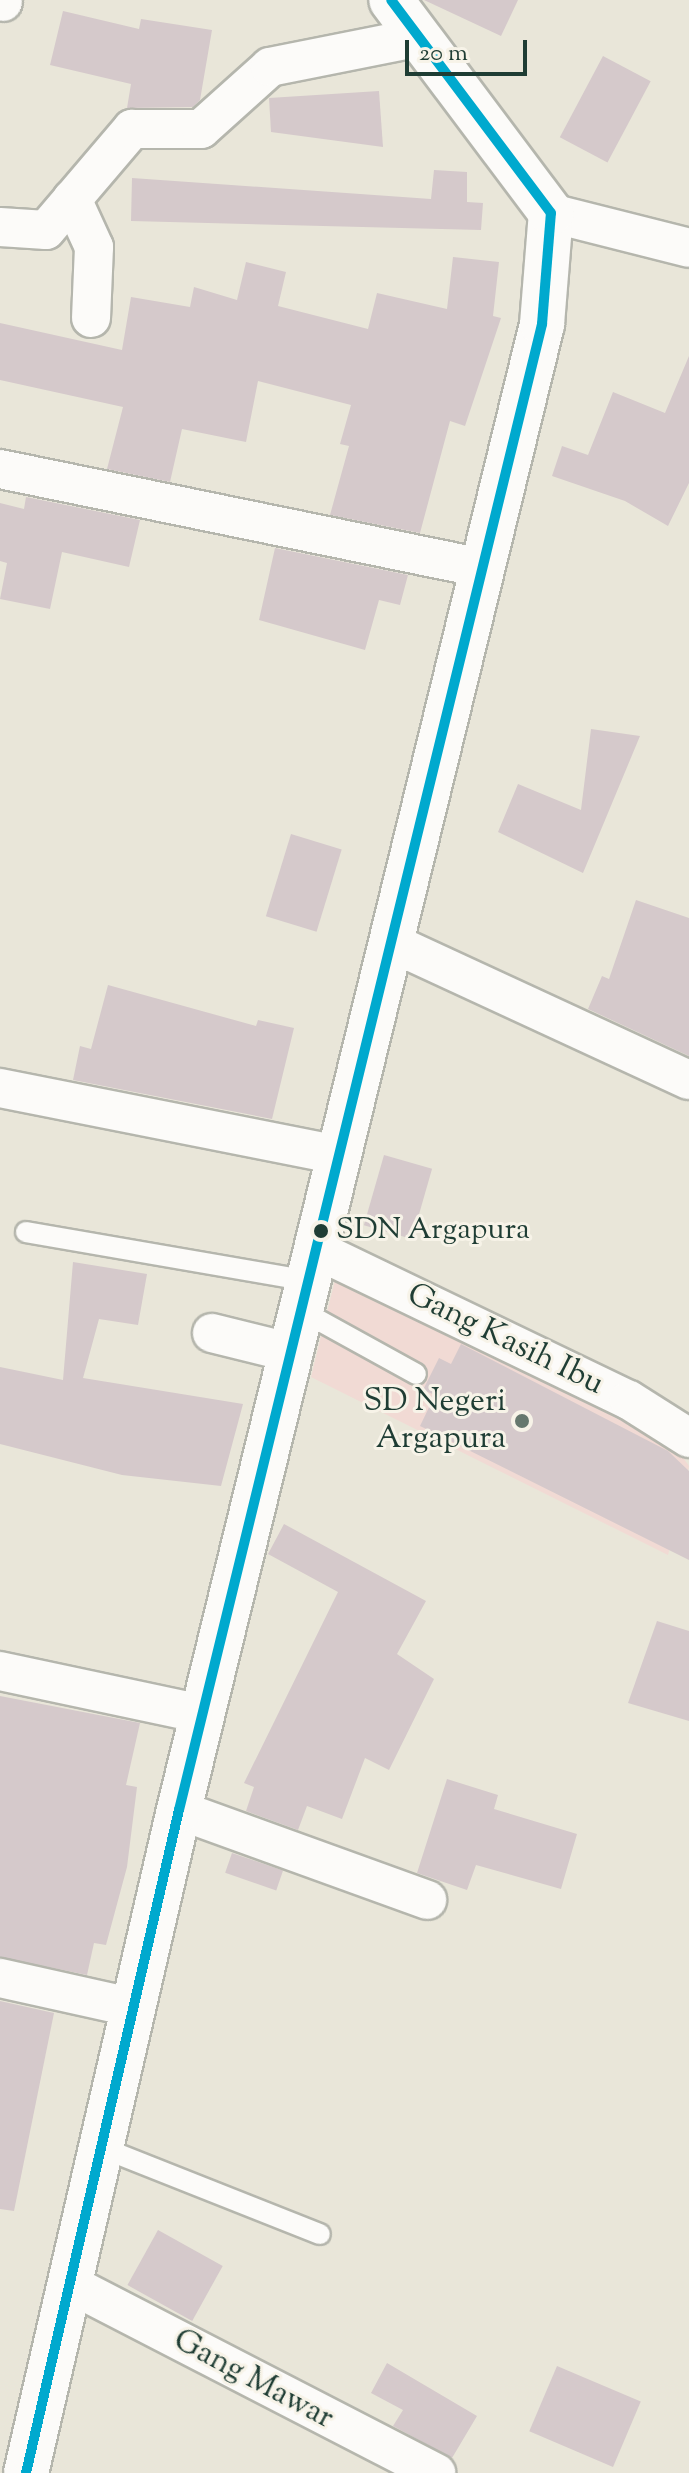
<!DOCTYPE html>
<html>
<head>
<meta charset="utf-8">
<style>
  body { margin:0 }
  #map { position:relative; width:689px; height:2473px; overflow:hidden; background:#e9e6d9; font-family:"Sorts Mill Goudy",serif }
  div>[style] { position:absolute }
  .built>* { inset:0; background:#f1dad4 }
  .building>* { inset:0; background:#d5c9cb; transform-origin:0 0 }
  .roads { filter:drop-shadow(2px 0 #b5b6ad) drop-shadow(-2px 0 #b5b6ad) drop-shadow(0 2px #b5b6ad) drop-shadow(0 -2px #b5b6ad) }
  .lane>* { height:20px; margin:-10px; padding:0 10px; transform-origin:10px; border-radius:10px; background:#fcfbf9 }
  .street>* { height:38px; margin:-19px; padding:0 19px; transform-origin:19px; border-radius:19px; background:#fcfbf9 }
  .secondary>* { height:44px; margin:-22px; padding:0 22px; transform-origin:22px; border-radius:22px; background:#fcfbf9 }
  .bus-1>* { height:10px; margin:-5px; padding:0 5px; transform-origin:5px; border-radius:5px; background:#00a9ce }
  .dots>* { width:22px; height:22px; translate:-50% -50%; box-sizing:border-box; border:4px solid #f7f3e8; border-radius:50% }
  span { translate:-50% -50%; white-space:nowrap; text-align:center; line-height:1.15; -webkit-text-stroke:6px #f7f3e8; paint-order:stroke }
  .bus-label { font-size:30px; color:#1f3d34 }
  .left { translate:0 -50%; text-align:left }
  .street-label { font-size:32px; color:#1f3d34 }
  .poi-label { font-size:32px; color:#1f3d34 }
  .right { translate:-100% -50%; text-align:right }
  .scale { position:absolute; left:405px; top:40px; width:122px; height:36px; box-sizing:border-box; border:4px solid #1f3d34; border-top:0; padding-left:10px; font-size:24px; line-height:28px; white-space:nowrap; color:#1f3d34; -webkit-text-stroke:6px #f7f3e8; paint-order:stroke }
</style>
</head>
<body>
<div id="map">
  <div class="built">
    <div style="clip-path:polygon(338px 1268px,664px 1431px,689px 1466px,668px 1555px,311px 1377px)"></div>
  </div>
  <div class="building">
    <div style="clip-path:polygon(424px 0,518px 0,501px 36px)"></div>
    <div style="clip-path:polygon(63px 11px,139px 29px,141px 19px,212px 30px,200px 100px,193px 107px,127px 108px,131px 84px,50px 65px)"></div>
    <div style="left:603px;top:56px;width:54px;height:92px;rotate:28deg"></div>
    <div style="clip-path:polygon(379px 91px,383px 147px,271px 132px,269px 98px)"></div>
    <div style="clip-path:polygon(434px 170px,467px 172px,467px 202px,483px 203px,481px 230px,131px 221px,132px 178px,431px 199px)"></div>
    <div style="clip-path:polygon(453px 257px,499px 262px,493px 316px,501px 318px,465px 426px,450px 421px,420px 533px,330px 515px,349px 446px,340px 444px,351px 405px,258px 381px,246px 442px,182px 429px,170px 482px,107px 469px,123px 407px,0 380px,0 323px,122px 350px,131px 297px,190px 307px,194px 287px,237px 300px,246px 262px,286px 272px,278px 306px,368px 329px,377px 293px,447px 309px)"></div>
    <div style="clip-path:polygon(689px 356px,689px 483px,668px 526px,625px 501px,552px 476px,562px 446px,588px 455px,613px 392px,665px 413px)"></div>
    <div style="clip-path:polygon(26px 497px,140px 520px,129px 567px,62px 552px,50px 609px,0 599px,7px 563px,0 561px,0 503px,24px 509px)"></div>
    <div style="clip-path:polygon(275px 548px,408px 575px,400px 605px,379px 600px,365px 650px,259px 620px)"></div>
    <div style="clip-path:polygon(591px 729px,640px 736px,583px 873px,498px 832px,518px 784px,581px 810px)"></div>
    <div style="left:291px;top:834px;width:53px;height:86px;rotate:17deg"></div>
    <div style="clip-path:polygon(636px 900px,689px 918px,689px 1056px,588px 1009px,602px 976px,609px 979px)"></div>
    <div style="clip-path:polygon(108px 985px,256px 1026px,258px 1020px,294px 1028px,272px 1119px,73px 1080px,80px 1046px,91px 1049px)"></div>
    <div style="left:384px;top:1155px;width:50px;height:73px;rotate:16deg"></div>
    <div style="clip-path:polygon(73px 1262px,147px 1274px,138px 1325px,99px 1319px,83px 1378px,243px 1404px,221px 1486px,122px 1475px,0 1444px,0 1367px,63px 1380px)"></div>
    <div style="clip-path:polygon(461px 1344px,668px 1451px,689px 1471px,689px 1560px,420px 1426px,435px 1395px,423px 1390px,439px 1358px,451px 1364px)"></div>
    <div style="clip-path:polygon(284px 1524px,426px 1601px,397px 1654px,434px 1679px,389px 1770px,365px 1758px,342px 1819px,307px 1806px,298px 1830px,246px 1811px,254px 1787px,244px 1783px,338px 1592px,268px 1554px)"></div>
    <div style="clip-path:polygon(657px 1621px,689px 1631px,689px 1721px,628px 1703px)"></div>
    <div style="clip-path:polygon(0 1696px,140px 1723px,126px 1785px,137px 1787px,127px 1867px,106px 1945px,94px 1943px,87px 1975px,0 1957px)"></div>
    <div style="clip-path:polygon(447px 1779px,498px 1795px,494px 1809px,577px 1834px,561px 1889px,476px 1865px,467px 1890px,417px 1873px)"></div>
    <div style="left:232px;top:1853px;width:54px;height:21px;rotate:19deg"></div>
    <div style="clip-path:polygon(0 2001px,54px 2013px,14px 2211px,0 2209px)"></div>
    <div style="left:158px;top:2230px;width:74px;height:63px;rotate:29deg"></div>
    <div style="clip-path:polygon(387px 2363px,477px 2416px,452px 2458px,393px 2426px,403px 2410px,371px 2393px)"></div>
    <div style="left:557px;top:2366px;width:91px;height:71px;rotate:23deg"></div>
  </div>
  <div class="roads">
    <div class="lane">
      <div style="left:26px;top:1232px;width:287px;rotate:9.8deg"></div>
      <div style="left:302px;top:1311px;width:130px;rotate:28.9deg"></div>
      <div style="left:105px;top:2149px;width:231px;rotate:21.6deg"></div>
    </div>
    <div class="street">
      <div style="left:0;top:1px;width:3px;rotate:18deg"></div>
      <div style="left:72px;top:199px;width:53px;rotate:65.4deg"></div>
      <div style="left:94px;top:247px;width:71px;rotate:92.4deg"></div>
      <div style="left:551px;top:213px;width:142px;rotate:14.2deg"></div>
      <div style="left:0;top:227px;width:46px;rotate:3.7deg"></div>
      <div style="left:46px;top:230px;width:133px;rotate:-49.6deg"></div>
      <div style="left:132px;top:129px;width:69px"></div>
      <div style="left:201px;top:129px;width:93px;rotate:-41.9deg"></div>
      <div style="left:270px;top:67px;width:153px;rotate:-11.3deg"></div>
      <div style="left:0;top:469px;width:491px;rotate:11.6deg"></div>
      <div style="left:390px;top:942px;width:329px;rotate:24.8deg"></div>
      <div style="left:0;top:1088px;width:346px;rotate:11.2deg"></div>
      <div style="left:317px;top:1250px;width:346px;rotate:25.7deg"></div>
      <div style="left:629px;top:1400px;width:71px;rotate:32.3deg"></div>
      <div style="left:212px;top:1333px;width:83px;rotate:13.9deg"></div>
      <div style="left:0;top:1671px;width:207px;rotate:12deg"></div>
      <div style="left:179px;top:1810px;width:264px;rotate:19.9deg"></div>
      <div style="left:0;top:1978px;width:138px;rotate:12.5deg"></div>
      <div style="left:72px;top:2285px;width:410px;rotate:27.3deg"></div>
    </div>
    <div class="secondary">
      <div style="left:26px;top:2473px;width:680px;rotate:-77.01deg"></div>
      <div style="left:179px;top:1810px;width:1530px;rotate:-76.27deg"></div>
      <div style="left:542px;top:324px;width:111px;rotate:-85.4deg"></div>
      <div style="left:551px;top:213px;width:266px;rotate:-126.9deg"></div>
    </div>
  </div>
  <div class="bus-1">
    <div style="left:26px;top:2473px;width:680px;rotate:-77.01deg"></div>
    <div style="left:179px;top:1810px;width:1530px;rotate:-76.27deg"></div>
    <div style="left:542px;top:324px;width:111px;rotate:-85.4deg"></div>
    <div style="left:551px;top:213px;width:266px;rotate:-126.9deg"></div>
  </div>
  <div class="dots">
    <div style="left:321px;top:1231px;background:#1f3d34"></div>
    <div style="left:522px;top:1421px;background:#66786e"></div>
  </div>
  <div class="bus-label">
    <span class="left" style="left:336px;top:1231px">SDN Argapura</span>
  </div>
  <div class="street-label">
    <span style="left:505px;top:1340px;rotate:26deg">Gang Kasih Ibu</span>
    <span style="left:253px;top:2380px;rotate:28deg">Gang Mawar</span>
  </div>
  <div class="poi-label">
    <span class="right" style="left:506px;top:1421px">SD Negeri<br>Argapura</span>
  </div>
  <div class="scale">20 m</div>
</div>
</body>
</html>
